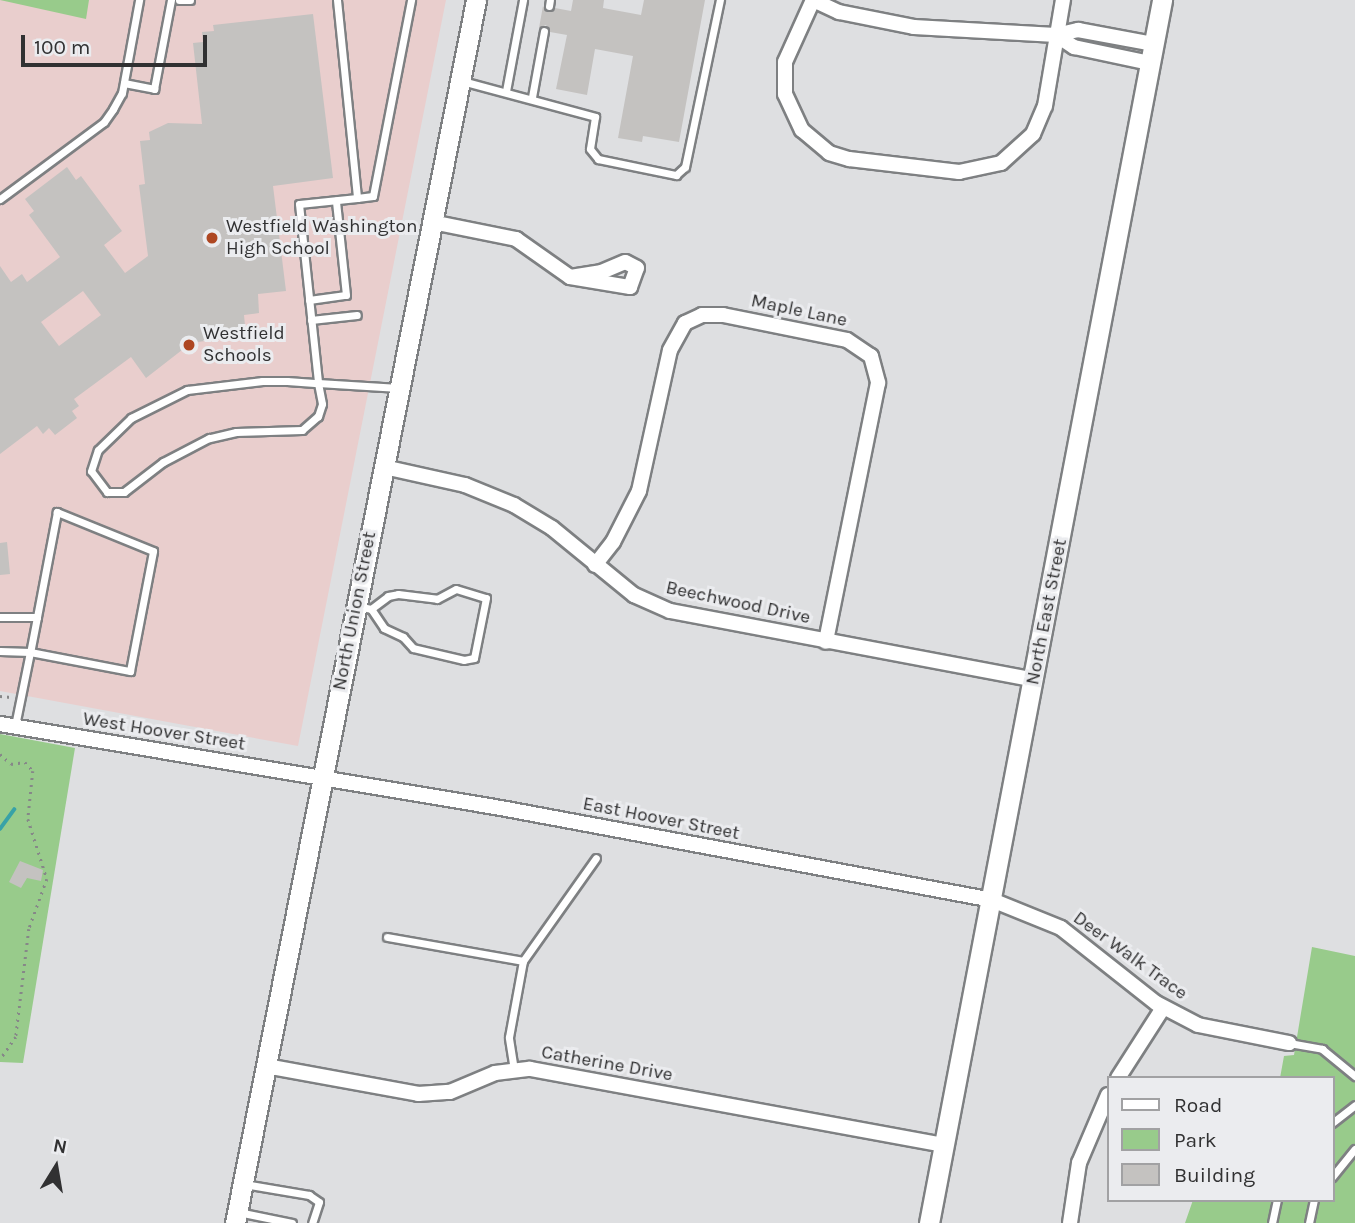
<!DOCTYPE html>
<html>
<head>
<meta charset="utf-8">
<style>
  body { margin:0 }
  #map { position:relative; width:1355px; height:1223px; overflow:hidden; background:#dedfe1; font-family:Karla,sans-serif }
  div>[style] { position:absolute }
  .education>* { inset:0; background:#e9cecd }
  .green>* { inset:0; background:#98cb8b }
  .stream>* { height:3.5px; margin:-1.75px; padding:0 1.75px; transform-origin:1.75px; border-radius:1.75px; background:#38a2a7 }
  .building>* { inset:0; background:#c4c2c0 }
  .path>* { height:2.5px; margin-top:-1.25px; transform-origin:0; background:repeating-linear-gradient(90deg,#868788 0 2px,transparent 0 7px) }
  .roads { filter:drop-shadow(2px 0 #7e8082) drop-shadow(-2px 0 #7e8082) drop-shadow(0 2px #7e8082) drop-shadow(0 -2px #7e8082) }
  .lane>* { height:7px; margin:-3.5px; padding:0 3.5px; transform-origin:3.5px; border-radius:3.5px; background:#fff }
  .street>* { height:14px; margin:-7px; padding:0 7px; transform-origin:7px; border-radius:7px; background:#fff }
  .secondary>* { height:19px; margin:-9.5px; padding:0 9.5px; transform-origin:9.5px; border-radius:9.5px; background:#fff }
  .dots>* { width:19px; height:19px; translate:-50% -50%; box-sizing:border-box; border:4px solid #ebecef; border-radius:50% }
  span { translate:-50% -50%; white-space:nowrap; text-align:center; line-height:1.15; -webkit-text-stroke:6px #ebecef; paint-order:stroke }
  .poi-label { font-size:19px; color:#313132 }
  .left { translate:0 -50%; text-align:left }
  .street-label { font-size:19px; color:#313132 }
  .legend { position:absolute; left:1107px; top:1076px; width:228px; height:126px; box-sizing:border-box; background:#ebecef; border:2px solid #a1a1a3; margin:0; padding:9px 12px; list-style:none; font-size:21px; color:#313132 }
  .legend li { display:flex; align-items:center; gap:14px; height:35px }
  .legend b { width:35px; border:2px solid #a1a1a3 }
  .north { position:absolute; left:21px; top:1132px; width:70px; height:70px; -webkit-text-stroke:5px #ebecef; paint-order:stroke; rotate:11deg; font-size:19px; font-weight:700; line-height:28px; text-align:center; color:#313132 }
  .north::after { content:''; display:block; margin:auto; width:24px; height:32px; background:#313132; clip-path:polygon(50% 0,100% 100%,50% 72%,0 100%) }
  .scale { position:absolute; left:21px; top:35px; width:186px; height:32px; box-sizing:border-box; border:4px solid #313132; border-top:0; padding-left:9px; font-size:21px; line-height:24px; white-space:nowrap; color:#313132; -webkit-text-stroke:5px #ebecef; paint-order:stroke }
</style>
</head>
<body>
<div id="map">
  <div class="education">
    <div style="clip-path:polygon(0 0,446px 0,298px 746px,0 691px)"></div>
  </div>
  <div class="green">
    <div style="clip-path:polygon(0 0,89px 0,86px 19px)"></div>
    <div style="clip-path:polygon(0 734px,75px 748px,23px 1063px,0 1062px)"></div>
    <div style="clip-path:polygon(1312px 947px,1355px 956px,1355px 1223px,1185px 1223px,1193px 1200px,1332px 1200px,1332px 1078px,1280px 1078px,1284px 1056px,1294px 1055px)"></div>
  </div>
  <div class="stream">
    <div style="left:0;top:829px;width:24px;rotate:-54deg"></div>
  </div>
  <div class="building">
    <div style="clip-path:polygon(573px 0,604px 0,603px 8px,641px 15px,644px 0,705px 0,679px 142px,643px 136px,642px 142px,618px 138px,633px 56px,595px 49px,587px 95px,556px 89px,567px 35px,550px 32px,546px 25px,539px 28px,543px 6px,547px 12px,555px 8px,571px 11px)"></div>
    <div style="clip-path:polygon(evenodd,313px 14px,333px 178px,273px 186px,286px 291px,258px 294px,259px 313px,244px 315px,246px 336px,181px 344px,182px 350px,146px 378px,131px 357px,74px 399px,79px 406px,72px 411px,77px 418px,55px 435px,49px 428px,43px 434px,37px 426px,0 454px,0 266px,11px 282px,22px 274px,27px 282px,60px 257px,29px 215px,34px 211px,25px 199px,67px 167px,76px 180px,81px 176px,122px 231px,104px 245px,125px 273px,148px 256px,139px 185px,145px 184px,140px 141px,150px 140px,149px 132px,168px 123px,202px 124px,193px 43px,203px 42px,202px 32px,214px 31px,213px 25px,313px 14px,83px 291px,101px 315px,59px 346px,41px 322px,83px 291px)"></div>
    <div style="clip-path:polygon(7px 542px,10px 574px,0 575px,0 543px)"></div>
    <div style="clip-path:polygon(20px 861px,43px 870px,41px 881px,27px 878px,21px 888px,9px 882px)"></div>
  </div>
  <div class="path">
    <div style="left:0;top:696px;width:11px;rotate:5deg"></div>
    <div style="left:0;top:754px;width:15px;rotate:42deg"></div>
    <div style="left:11px;top:764px;width:14px;rotate:-8deg"></div>
    <div style="left:25px;top:762px;width:12px;rotate:48deg"></div>
    <div style="left:33px;top:771px;width:48px;rotate:95.9deg"></div>
    <div style="left:28px;top:819px;width:63px;rotate:72.4deg"></div>
    <div style="left:47px;top:879px;width:53px;rotate:109.8deg"></div>
    <div style="left:29px;top:929px;width:109px;rotate:96.9deg"></div>
    <div style="left:16px;top:1037px;width:28px;rotate:125deg"></div>
  </div>
  <div class="roads">
    <div class="lane">
      <div style="left:179px;top:0;width:11px"></div>
      <div style="left:337px;top:0;width:199px;rotate:84.2deg"></div>
      <div style="left:357px;top:198px;width:58px;rotate:174.1deg"></div>
      <div style="left:299px;top:204px;width:180px;rotate:83.9deg"></div>
      <div style="left:318px;top:383px;width:21px;rotate:79deg"></div>
      <div style="left:322px;top:404px;width:13px;rotate:108deg"></div>
      <div style="left:318px;top:416px;width:21px;rotate:139deg"></div>
      <div style="left:302px;top:430px;width:66px;rotate:178.3deg"></div>
      <div style="left:236px;top:432px;width:28px;rotate:167deg"></div>
      <div style="left:209px;top:438px;width:52px;rotate:152.4deg"></div>
      <div style="left:163px;top:462px;width:49px;rotate:142.4deg"></div>
      <div style="left:124px;top:492px;width:17px;rotate:180deg"></div>
      <div style="left:107px;top:492px;width:26px;rotate:-127deg"></div>
      <div style="left:91px;top:471px;width:22px;rotate:-72deg"></div>
      <div style="left:98px;top:450px;width:46px;rotate:-44.1deg"></div>
      <div style="left:131px;top:418px;width:63px;rotate:-26.6deg"></div>
      <div style="left:187px;top:390px;width:76px;rotate:-6.8deg"></div>
      <div style="left:262px;top:381px;width:25px"></div>
      <div style="left:287px;top:381px;width:31px;rotate:4deg"></div>
      <div style="left:318px;top:383px;width:81px;rotate:3.5deg"></div>
      <div style="left:549px;top:6px;width:6px;rotate:-81deg"></div>
      <div style="left:462px;top:81px;width:138px;rotate:15.1deg"></div>
      <div style="left:595px;top:117px;width:32px;rotate:99deg"></div>
      <div style="left:590px;top:149px;width:13px;rotate:51deg"></div>
      <div style="left:598px;top:159px;width:80px;rotate:11.6deg"></div>
      <div style="left:676px;top:175px;width:12px;rotate:-42deg"></div>
      <div style="left:685px;top:167px;width:171px;rotate:-78.2deg"></div>
      <div style="left:124px;top:83px;width:31px;rotate:11deg"></div>
      <div style="left:154px;top:89px;width:91px;rotate:-79.2deg"></div>
      <div style="left:506px;top:91px;width:93px;rotate:-79.4deg"></div>
      <div style="left:532px;top:97px;width:67px;rotate:-79.7deg"></div>
      <div style="left:357px;top:198px;width:16px;rotate:-7deg"></div>
      <div style="left:373px;top:196px;width:200px;rotate:-79deg"></div>
      <div style="left:0;top:199px;width:129px;rotate:-36.5deg"></div>
      <div style="left:104px;top:122px;width:16px;rotate:-55deg"></div>
      <div style="left:113px;top:109px;width:18px;rotate:-61deg"></div>
      <div style="left:122px;top:93px;width:95px;rotate:-79.6deg"></div>
      <div style="left:309px;top:300px;width:37px;rotate:-8deg"></div>
      <div style="left:346px;top:295px;width:95px;rotate:-96.1deg"></div>
      <div style="left:311px;top:320px;width:46px;rotate:-6.2deg"></div>
      <div style="left:357px;top:606px;width:14px;rotate:12deg"></div>
      <div style="left:371px;top:609px;width:21px;rotate:-37deg"></div>
      <div style="left:388px;top:596px;width:10px;rotate:-11deg"></div>
      <div style="left:398px;top:594px;width:39px;rotate:7deg"></div>
      <div style="left:437px;top:599px;width:21px;rotate:-28deg"></div>
      <div style="left:456px;top:589px;width:31px;rotate:17deg"></div>
      <div style="left:486px;top:598px;width:61px;rotate:101.3deg"></div>
      <div style="left:474px;top:658px;width:10px;rotate:169deg"></div>
      <div style="left:464px;top:660px;width:52px;rotate:-166.8deg"></div>
      <div style="left:413px;top:648px;width:15px;rotate:-132deg"></div>
      <div style="left:403px;top:637px;width:21px;rotate:-155deg"></div>
      <div style="left:384px;top:628px;width:23px;rotate:-124deg"></div>
      <div style="left:0;top:617px;width:37px"></div>
      <div style="left:0;top:651px;width:30px;rotate:2deg"></div>
      <div style="left:30px;top:652px;width:102px;rotate:10.8deg"></div>
      <div style="left:130px;top:671px;width:122px;rotate:-79.1deg"></div>
      <div style="left:153px;top:551px;width:104px;rotate:-157.9deg"></div>
      <div style="left:57px;top:512px;width:107px;rotate:100.8deg"></div>
      <div style="left:37px;top:617px;width:36px;rotate:101deg"></div>
      <div style="left:30px;top:652px;width:76px;rotate:101.5deg"></div>
      <div style="left:387px;top:937px;width:138px;rotate:10deg"></div>
      <div style="left:1289px;top:1043px;width:34px;rotate:10deg"></div>
      <div style="left:1322px;top:1049px;width:43px;rotate:39.3deg"></div>
      <div style="left:514px;top:1070px;width:33px;rotate:-99deg"></div>
      <div style="left:509px;top:1037px;width:77px;rotate:-79.6deg"></div>
      <div style="left:523px;top:961px;width:126px;rotate:-54.7deg"></div>
      <div style="left:1332px;top:1123px;width:29px;rotate:-38deg"></div>
      <div style="left:1332px;top:1177px;width:36px;rotate:-51deg"></div>
      <div style="left:244px;top:1184px;width:66px;rotate:9.6deg"></div>
      <div style="left:309px;top:1195px;width:12px;rotate:35deg"></div>
      <div style="left:319px;top:1202px;width:22px;rotate:108deg"></div>
      <div style="left:238px;top:1212px;width:55px;rotate:11.5deg"></div>
      <div style="left:1272px;top:1223px;width:24px;rotate:-78deg"></div>
      <div style="left:1309px;top:1223px;width:24px;rotate:-78deg"></div>
    </div>
    <div class="street">
      <div style="left:813px;top:0;width:68px;rotate:114.3deg"></div>
      <div style="left:785px;top:62px;width:32px;rotate:90deg"></div>
      <div style="left:785px;top:94px;width:40px;rotate:65deg"></div>
      <div style="left:802px;top:130px;width:35px;rotate:40deg"></div>
      <div style="left:829px;top:153px;width:21px;rotate:17deg"></div>
      <div style="left:849px;top:159px;width:111px;rotate:6.7deg"></div>
      <div style="left:959px;top:172px;width:43px;rotate:-12.1deg"></div>
      <div style="left:1001px;top:163px;width:43px;rotate:-42.2deg"></div>
      <div style="left:1033px;top:134px;width:30px;rotate:-67deg"></div>
      <div style="left:1045px;top:106px;width:108px;rotate:-80.4deg"></div>
      <div style="left:813px;top:0;width:29px;rotate:25deg"></div>
      <div style="left:839px;top:12px;width:76px;rotate:11.3deg"></div>
      <div style="left:914px;top:27px;width:142px;rotate:3.2deg"></div>
      <div style="left:1056px;top:35px;width:23px;rotate:-13deg"></div>
      <div style="left:1078px;top:30px;width:76px;rotate:10.6deg"></div>
      <div style="left:1056px;top:35px;width:22px;rotate:34deg"></div>
      <div style="left:1074px;top:47px;width:78px;rotate:11.9deg"></div>
      <div style="left:432px;top:222px;width:86px;rotate:11.4deg"></div>
      <div style="left:516px;top:239px;width:66px;rotate:35.1deg"></div>
      <div style="left:570px;top:277px;width:61px;rotate:9.5deg"></div>
      <div style="left:630px;top:287px;width:20px;rotate:-70deg"></div>
      <div style="left:637px;top:268px;width:13px;rotate:-153deg"></div>
      <div style="left:625px;top:262px;width:25px;rotate:157deg"></div>
      <div style="left:602px;top:272px;width:32px;rotate:171deg"></div>
      <div style="left:384px;top:467px;width:83px;rotate:12.5deg"></div>
      <div style="left:465px;top:485px;width:53px;rotate:22.2deg"></div>
      <div style="left:514px;top:505px;width:44px;rotate:31.2deg"></div>
      <div style="left:552px;top:528px;width:106px;rotate:39.3deg"></div>
      <div style="left:634px;top:595px;width:39px;rotate:24deg"></div>
      <div style="left:670px;top:611px;width:370px;rotate:10.7deg"></div>
      <div style="left:595px;top:565px;width:29px;rotate:-52deg"></div>
      <div style="left:613px;top:542px;width:57px;rotate:-63deg"></div>
      <div style="left:639px;top:491px;width:144px;rotate:-77.6deg"></div>
      <div style="left:670px;top:350px;width:31px;rotate:-61deg"></div>
      <div style="left:685px;top:323px;width:19px;rotate:-25deg"></div>
      <div style="left:702px;top:315px;width:21px"></div>
      <div style="left:723px;top:315px;width:126px;rotate:11.4deg"></div>
      <div style="left:847px;top:340px;width:29px;rotate:34deg"></div>
      <div style="left:871px;top:356px;width:28px;rotate:75deg"></div>
      <div style="left:878px;top:383px;width:264px;rotate:101.4deg"></div>
      <div style="left:0;top:724px;width:508px;rotate:9.52deg"></div>
      <div style="left:501px;top:808px;width:500px;rotate:10.6deg"></div>
      <div style="left:992px;top:900px;width:74px;rotate:22.1deg"></div>
      <div style="left:1061px;top:928px;width:121px;rotate:38.3deg"></div>
      <div style="left:1156px;top:1003px;width:47px;rotate:27.6deg"></div>
      <div style="left:1198px;top:1025px;width:93px;rotate:11.2deg"></div>
      <div style="left:266px;top:1066px;width:155px;rotate:10.4deg"></div>
      <div style="left:418px;top:1094px;width:32px;rotate:-4deg"></div>
      <div style="left:450px;top:1092px;width:49px;rotate:-22.9deg"></div>
      <div style="left:495px;top:1073px;width:35px;rotate:-7deg"></div>
      <div style="left:530px;top:1069px;width:420px;rotate:10.4deg"></div>
      <div style="left:1118px;top:1078px;width:83px;rotate:-57.3deg"></div>
      <div style="left:1070px;top:1223px;width:61px;rotate:-81.5deg"></div>
      <div style="left:1079px;top:1163px;width:74px;rotate:-66.9deg"></div>
    </div>
    <div class="secondary">
      <div style="left:235px;top:1223px;width:1247px;rotate:-78.85deg"></div>
      <div style="left:929px;top:1223px;width:1245px;rotate:-79.21deg"></div>
    </div>
  </div>
  <div class="dots">
    <div style="left:212px;top:238px;background:#ae4722"></div>
    <div style="left:189px;top:345px;background:#ae4722"></div>
  </div>
  <div class="poi-label">
    <span class="left" style="left:226px;top:238px">Westfield Washington<br>High School</span>
    <span class="left" style="left:203px;top:345px">Westfield<br>Schools</span>
  </div>
  <div class="street-label">
    <span style="left:799px;top:311px;rotate:12deg">Maple Lane</span>
    <span style="left:738px;top:603px;rotate:12deg">Beechwood Drive</span>
    <span style="left:355px;top:611px;rotate:-79deg">North Union Street</span>
    <span style="left:1047px;top:612px;rotate:-79deg">North East Street</span>
    <span style="left:164px;top:732px;rotate:9deg">West Hoover Street</span>
    <span style="left:661px;top:819px;rotate:11deg">East Hoover Street</span>
    <span style="left:1130px;top:956px;rotate:36deg">Deer Walk Trace</span>
    <span style="left:607px;top:1064px;rotate:10deg">Catherine Drive</span>
  </div>
  <ul class="legend">
  <li><b style="height:9px;background:#fff"></b>Road</li>
  <li><b style="height:19px;background:#98cb8b"></b>Park</li>
  <li><b style="height:19px;background:#c4c2c0"></b>Building</li>
  </ul>
  <div class="north">N</div>
  <div class="scale">100 m</div>
</div>
</body>
</html>
